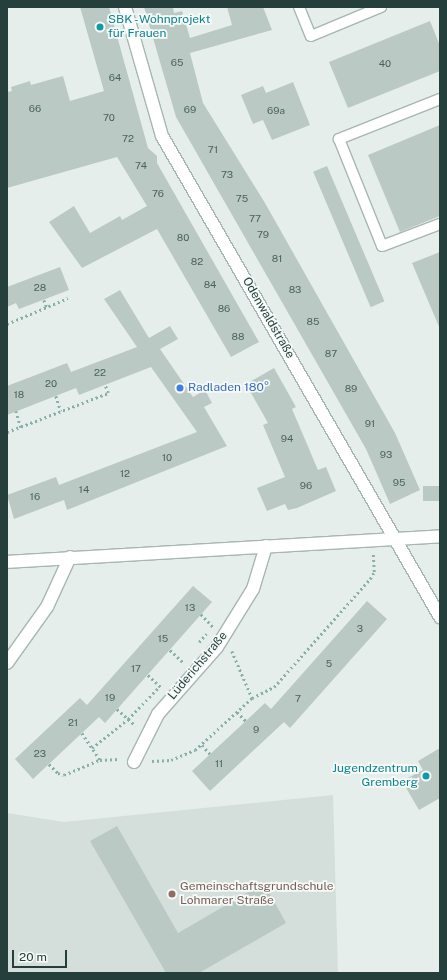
<!DOCTYPE html>
<html>
<head>
<meta charset="utf-8">
<style>
  body { margin:0 }
  #map { position:relative; width:447px; height:980px; overflow:hidden; background:#e5eeeb; font-family:"Public Sans",sans-serif }
  div>[style] { position:absolute }
  .built>* { inset:0; background:#d4deda }
  .building>* { inset:0; background:#bbc9c5; transform-origin:0 0 }
  .path>* { height:2.5px; margin-top:-1.25px; transform-origin:0; background:repeating-linear-gradient(90deg,#87b0a8 0 2px,transparent 0 5px) }
  .roads { filter:drop-shadow(1px 0 #a8b6b3) drop-shadow(-1px 0 #a8b6b3) drop-shadow(0 1px #a8b6b3) drop-shadow(0 -1px #a8b6b3) }
  .lane>* { height:10px; margin:-5px; padding:0 5px; transform-origin:5px; border-radius:5px; background:#fff }
  .street>* { height:12px; margin:-6px; padding:0 6px; transform-origin:6px; border-radius:6px; background:#fff }
  .dots>* { width:11px; height:11px; translate:-50% -50%; box-sizing:border-box; border:2px solid #f6faf9; border-radius:50% }
  span { translate:-50% -50%; white-space:nowrap; text-align:center; line-height:1.15; -webkit-text-stroke:3.5px #f6faf9; paint-order:stroke }
  .number-label { font-size:10px; color:#4a625e }
  .number-label span { -webkit-text-stroke-width:0 }
  .culture-label { font-size:12px; color:#0d838f }
  .left { translate:0 -50%; text-align:left }
  .right { translate:-100% -50%; text-align:right }
  .street-label { font-size:12px; color:#25403c }
  .shop-label { font-size:12px; color:#366cbe }
  .education-label { font-size:12px; color:#785e54 }
  .frame { position:absolute; inset:0; border:8px solid #25403c; pointer-events:none }
  .scale { position:absolute; left:12px; top:950px; width:55px; height:18px; box-sizing:border-box; border:2px solid #25403c; border-top:0; padding-left:5px; font-size:12px; line-height:14px; white-space:nowrap; color:#25403c; -webkit-text-stroke:3px #f6faf9; paint-order:stroke }
</style>
</head>
<body>
<div id="map">
  <div class="built">
    <div style="clip-path:polygon(333px 795px,338px 973px,7px 973px,7px 813px,64px 822px)"></div>
  </div>
  <div class="building">
    <div style="clip-path:polygon(80px 7px,109px 7px,148px 148px,157px 156px,157px 163px,259px 342px,231px 357px,157px 229px,82px 268px,49px 222px,74px 206px,90px 233px,120px 216px,122px 220px,147px 206px,117px 157px,7px 188px,7px 92px,12px 91px,11px 87px,30px 81px,31px 85px,63px 76px,70px 101px,104px 91px)"></div>
    <div style="clip-path:polygon(144px 7px,173px 7px,174px 13px,182px 11px,190px 38px,232px 25px,227px 7px,263px 7px,272px 30px,190px 53px,203px 103px,265px 203px,395px 433px,420px 490px,390px 504px,366px 449px,176px 117px)"></div>
    <div style="clip-path:polygon(430px 21px,440px 46px,440px 71px,348px 108px,329px 62px)"></div>
    <div style="clip-path:polygon(293px 82px,310px 125px,272px 140px,263px 120px,253px 124px,241px 95px,263px 86px,266px 93px)"></div>
    <div style="clip-path:polygon(440px 125px,440px 216px,400px 232px,368px 155px)"></div>
    <div style="left:327px;top:166px;width:147px;height:15px;rotate:67deg"></div>
    <div style="clip-path:polygon(440px 252px,440px 329px,412px 263px)"></div>
    <div style="clip-path:polygon(60px 267px,69px 290px,19px 309px,16px 303px,7px 307px,7px 287px)"></div>
    <div style="clip-path:polygon(120px 290px,149px 338px,170px 326px,178px 339px,160px 349px,193px 397px,205px 390px,212px 403px,204px 407px,227px 446px,67px 510px,64px 500px,14px 519px,7px 495px,56px 477px,59px 485px,197px 432px,151px 367px,79px 395px,76px 388px,7px 415px,7px 386px,67px 363px,71px 372px,137px 347px,104px 299px)"></div>
    <div style="clip-path:polygon(274px 368px,296px 407px,292px 409px,318px 470px,326px 467px,336px 491px,297px 508px,288px 510px,285px 504px,267px 511px,257px 488px,285px 477px,263px 425px,268px 423px,246px 384px)"></div>
    <div style="left:440px;top:486px;width:15px;height:17px;rotate:90deg"></div>
    <div style="clip-path:polygon(193px 586px,212px 602px,105px 723px,99px 717px,33px 779px,15px 759px,80px 698px,87px 705px)"></div>
    <div style="clip-path:polygon(367px 601px,387px 619px,290px 728px,284px 722px,210px 791px,192px 771px,265px 703px,271px 709px)"></div>
    <div style="clip-path:polygon(440px 748px,440px 798px,419px 810px,402px 781px,423px 770px,418px 761px)"></div>
    <div style="clip-path:polygon(117px 826px,178px 933px,264px 883px,286px 923px,199px 973px,166px 973px,90px 841px)"></div>
  </div>
  <div class="path">
    <div style="left:44px;top:300px;width:8px;rotate:67deg"></div>
    <div style="left:7px;top:324px;width:66px;rotate:-23.1deg"></div>
    <div style="left:56px;top:396px;width:16px;rotate:72deg"></div>
    <div style="left:16px;top:411px;width:17px;rotate:73deg"></div>
    <div style="left:7px;top:432px;width:108px;rotate:-21.1deg"></div>
    <div style="left:108px;top:393px;width:9px;rotate:-111deg"></div>
    <div style="left:201px;top:614px;width:18px;rotate:47deg"></div>
    <div style="left:199px;top:642px;width:11px;rotate:-49deg"></div>
    <div style="left:170px;top:650px;width:19px;rotate:43deg"></div>
    <div style="left:232px;top:651px;width:51px;rotate:66.9deg"></div>
    <div style="left:148px;top:675px;width:19px;rotate:43deg"></div>
    <div style="left:117px;top:709px;width:25px;rotate:42deg"></div>
    <div style="left:237px;top:712px;width:13px;rotate:45deg"></div>
    <div style="left:82px;top:733px;width:32px;rotate:56deg"></div>
    <div style="left:202px;top:745px;width:12px;rotate:48deg"></div>
    <div style="left:92px;top:748px;width:46px;rotate:-38.9deg"></div>
    <div style="left:128px;top:719px;width:43px;rotate:-45.9deg"></div>
    <div style="left:152px;top:761px;width:19px;rotate:-3deg"></div>
    <div style="left:171px;top:760px;width:26px;rotate:-23deg"></div>
    <div style="left:195px;top:750px;width:77px;rotate:-42.4deg"></div>
    <div style="left:252px;top:698px;width:25px;rotate:-27deg"></div>
    <div style="left:274px;top:687px;width:144px;rotate:-48.4deg"></div>
    <div style="left:370px;top:579px;width:8px;rotate:-60deg"></div>
    <div style="left:374px;top:572px;width:18px;rotate:-93deg"></div>
    <div style="left:49px;top:764px;width:13px;rotate:45deg"></div>
    <div style="left:58px;top:773px;width:6px;rotate:18deg"></div>
    <div style="left:64px;top:775px;width:39px;rotate:-23deg"></div>
    <div style="left:100px;top:760px;width:19px;rotate:-3deg"></div>
  </div>
  <div class="roads">
    <div class="lane">
      <div style="left:299px;top:7px;width:31px;rotate:68deg"></div>
      <div style="left:311px;top:36px;width:76px;rotate:-22.5deg"></div>
      <div style="left:440px;top:99px;width:109px;rotate:158.4deg"></div>
      <div style="left:339px;top:139px;width:115px;rotate:68.1deg"></div>
      <div style="left:382px;top:246px;width:62px;rotate:-20.8deg"></div>
    </div>
    <div class="street">
      <div style="left:125px;top:7px;width:134px;rotate:74deg"></div>
      <div style="left:162px;top:136px;width:556px;rotate:59.97deg"></div>
      <div style="left:7px;top:562px;width:434px;rotate:-3.4deg"></div>
      <div style="left:7px;top:663px;width:69px;rotate:-54.5deg"></div>
      <div style="left:47px;top:607px;width:55px;rotate:-65.3deg"></div>
      <div style="left:134px;top:762px;width:54px;rotate:-63.4deg"></div>
      <div style="left:158px;top:714px;width:89px;rotate:-48.6deg"></div>
      <div style="left:217px;top:647px;width:68px;rotate:-58.2deg"></div>
      <div style="left:253px;top:589px;width:45px;rotate:-73.2deg"></div>
    </div>
  </div>
  <div class="dots">
    <div style="left:100px;top:27px;background:#0f9aa8"></div>
    <div style="left:180px;top:388px;background:#3f7fe0"></div>
    <div style="left:426px;top:776px;background:#0f9aa8"></div>
    <div style="left:172px;top:894px;background:#8d6e63"></div>
  </div>
  <div class="number-label">
    <span style="left:177px;top:63px">65</span>
    <span style="left:385px;top:64px">40</span>
    <span style="left:115px;top:78px">64</span>
    <span style="left:35px;top:109px">66</span>
    <span style="left:190px;top:110px">69</span>
    <span style="left:276px;top:111px">69a</span>
    <span style="left:109px;top:118px">70</span>
    <span style="left:128px;top:139px">72</span>
    <span style="left:213px;top:150px">71</span>
    <span style="left:141px;top:166px">74</span>
    <span style="left:227px;top:175px">73</span>
    <span style="left:158px;top:194px">76</span>
    <span style="left:242px;top:199px">75</span>
    <span style="left:255px;top:219px">77</span>
    <span style="left:263px;top:235px">79</span>
    <span style="left:183px;top:238px">80</span>
    <span style="left:277px;top:259px">81</span>
    <span style="left:197px;top:262px">82</span>
    <span style="left:210px;top:285px">84</span>
    <span style="left:40px;top:288px">28</span>
    <span style="left:295px;top:290px">83</span>
    <span style="left:224px;top:309px">86</span>
    <span style="left:313px;top:322px">85</span>
    <span style="left:238px;top:337px">88</span>
    <span style="left:331px;top:354px">87</span>
    <span style="left:100px;top:373px">22</span>
    <span style="left:51px;top:384px">20</span>
    <span style="left:351px;top:389px">89</span>
    <span style="left:19px;top:395px">18</span>
    <span style="left:370px;top:424px">91</span>
    <span style="left:287px;top:439px">94</span>
    <span style="left:386px;top:455px">93</span>
    <span style="left:167px;top:458px">10</span>
    <span style="left:125px;top:474px">12</span>
    <span style="left:399px;top:483px">95</span>
    <span style="left:306px;top:486px">96</span>
    <span style="left:84px;top:490px">14</span>
    <span style="left:35px;top:497px">16</span>
    <span style="left:190px;top:608px">13</span>
    <span style="left:360px;top:629px">3</span>
    <span style="left:163px;top:639px">15</span>
    <span style="left:329px;top:664px">5</span>
    <span style="left:136px;top:669px">17</span>
    <span style="left:110px;top:698px">19</span>
    <span style="left:298px;top:699px">7</span>
    <span style="left:73px;top:723px">21</span>
    <span style="left:256px;top:730px">9</span>
    <span style="left:40px;top:754px">23</span>
    <span style="left:219px;top:764px">11</span>
  </div>
  <div class="culture-label">
    <span class="left" style="left:108px;top:27px">SBK - Wohnprojekt<br>für Frauen</span>
    <span class="right" style="left:418px;top:776px">Jugendzentrum<br>Gremberg</span>
  </div>
  <div class="street-label">
    <span style="left:268px;top:318px;rotate:60deg">Odenwaldstraße</span>
    <span style="left:198px;top:666px;rotate:-50deg">Lüderichstraße</span>
  </div>
  <div class="shop-label">
    <span class="left" style="left:188px;top:388px">Radladen 180°</span>
  </div>
  <div class="education-label">
    <span class="left" style="left:180px;top:894px">Gemeinschaftsgrundschule<br>Lohmarer Straße</span>
  </div>
  <div class="frame"></div>
  <div class="scale">20 m</div>
</div>
</body>
</html>
